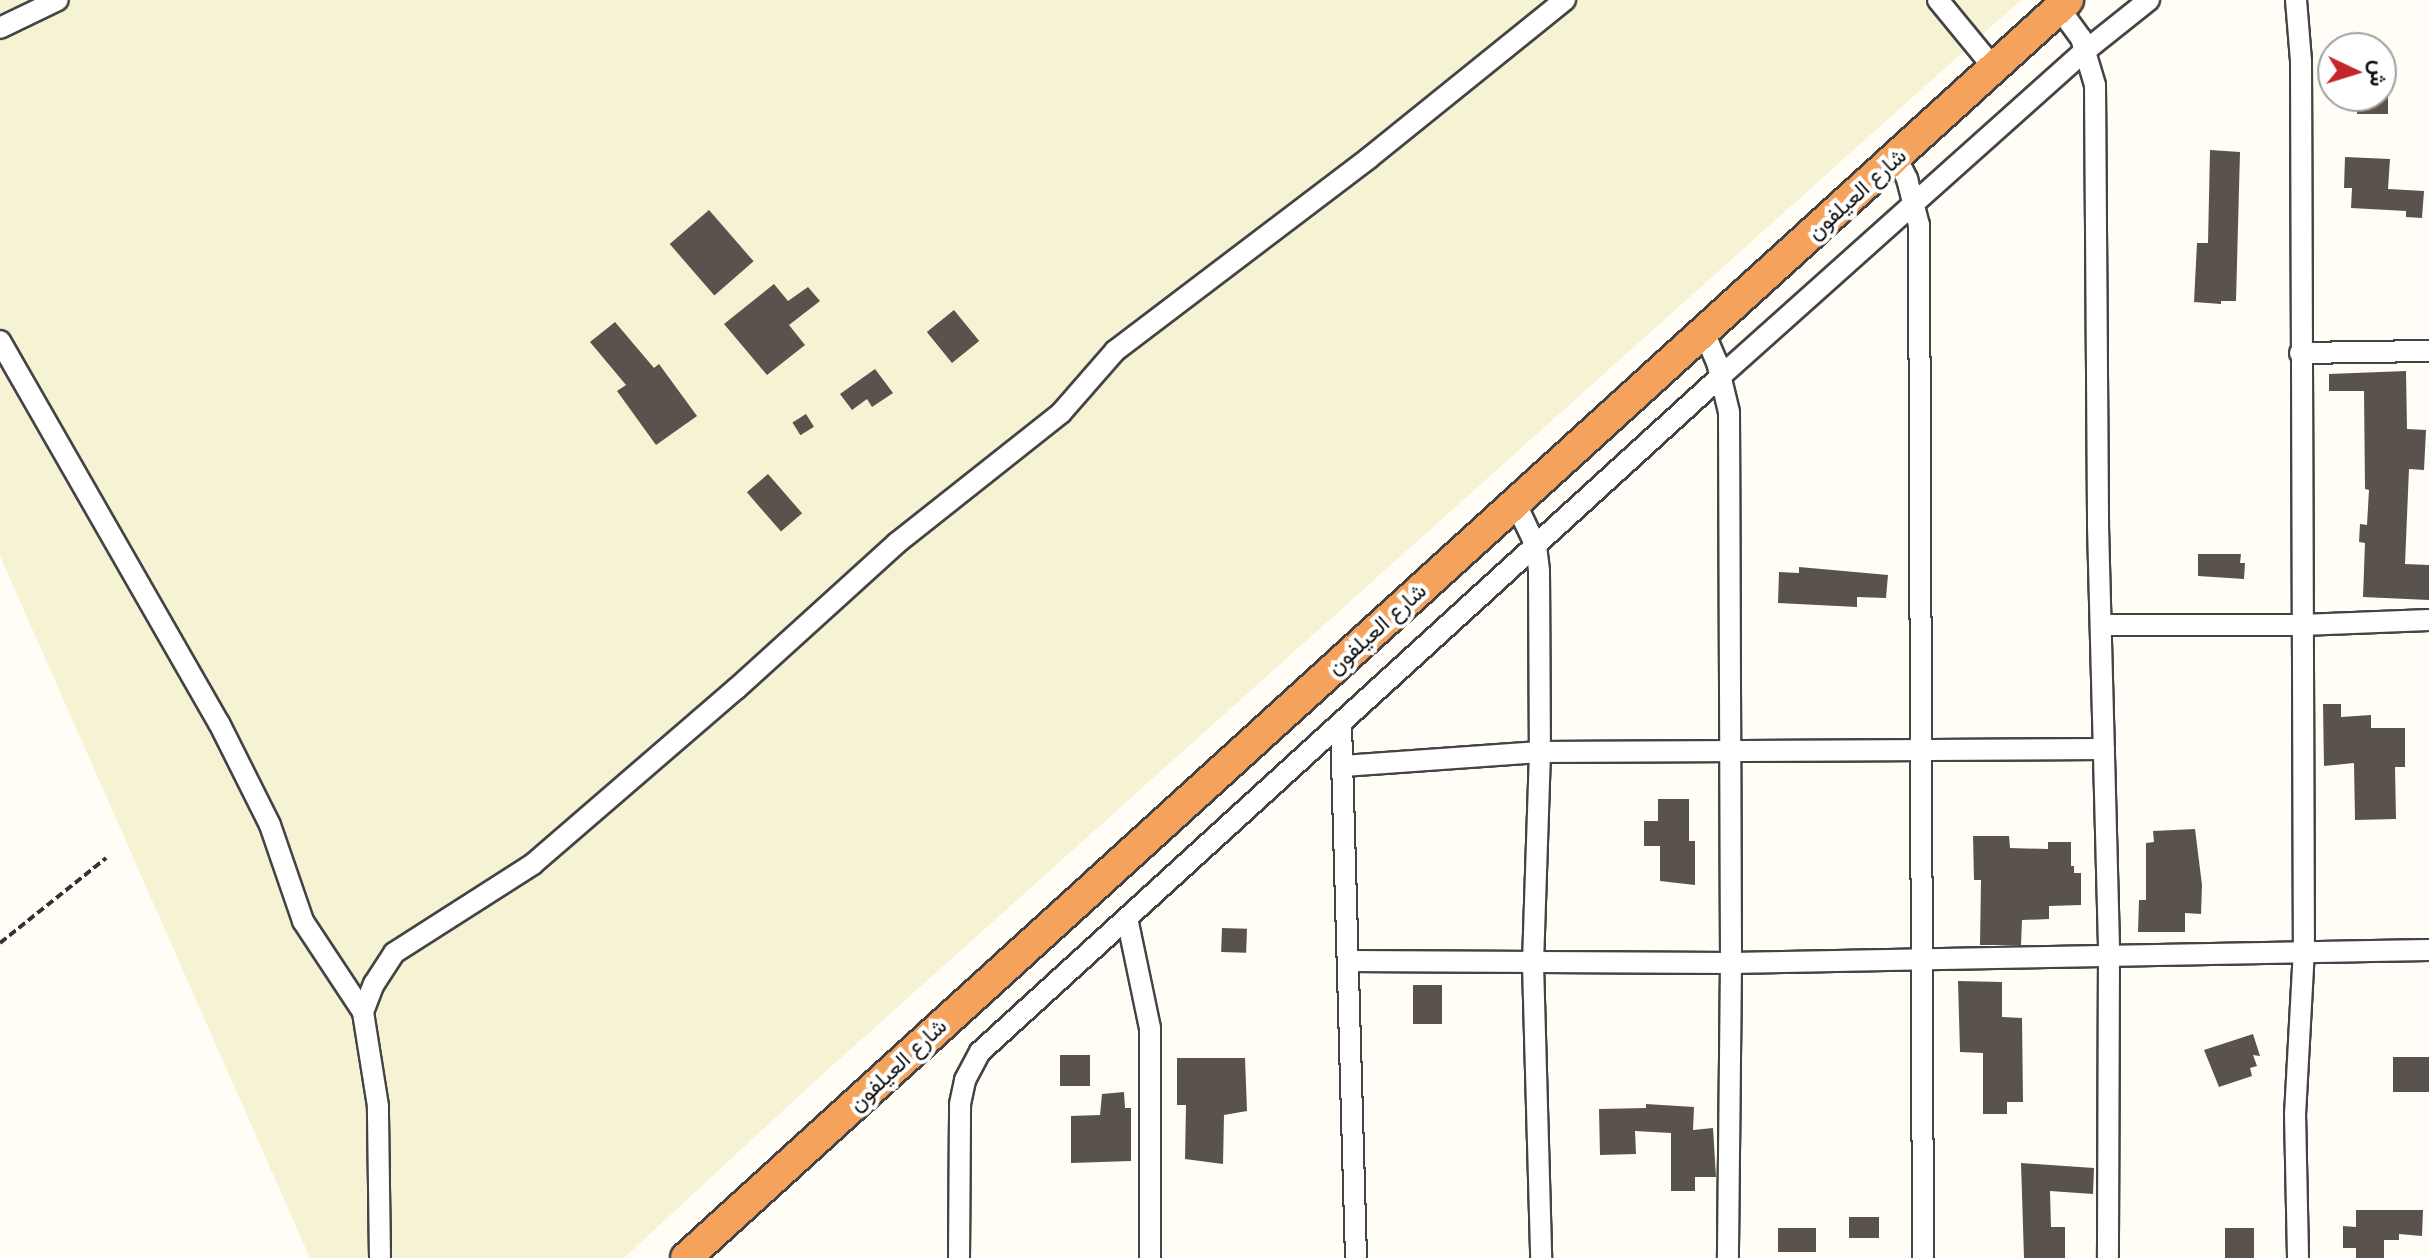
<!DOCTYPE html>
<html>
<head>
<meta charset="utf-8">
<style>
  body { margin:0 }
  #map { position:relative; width:2429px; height:1258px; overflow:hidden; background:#fffdf5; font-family:"PT Serif",Vazirmatn,serif }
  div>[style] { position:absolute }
  .farmland>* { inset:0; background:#f6f3d4 }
  .building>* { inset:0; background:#5a524d; transform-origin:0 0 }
  .path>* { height:4px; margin-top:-2px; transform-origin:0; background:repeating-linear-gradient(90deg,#333 0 8px,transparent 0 12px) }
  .roads { filter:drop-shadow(2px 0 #444) drop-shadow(-2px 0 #444) drop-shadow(0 2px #444) drop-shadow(0 -2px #444) }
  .minor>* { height:20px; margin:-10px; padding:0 10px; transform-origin:10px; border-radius:10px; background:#fff }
  .highway>* { height:30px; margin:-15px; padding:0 15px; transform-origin:15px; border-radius:15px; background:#f5a25d }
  span { translate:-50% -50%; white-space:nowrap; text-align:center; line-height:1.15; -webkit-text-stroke:8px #fff; paint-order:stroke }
  .street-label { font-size:22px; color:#111 }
  .north { position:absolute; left:2317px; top:32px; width:80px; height:80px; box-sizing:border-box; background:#fff; border:2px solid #a0a0a0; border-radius:50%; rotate:94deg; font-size:22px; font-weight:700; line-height:32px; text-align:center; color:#111 }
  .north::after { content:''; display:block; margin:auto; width:28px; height:36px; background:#c4262e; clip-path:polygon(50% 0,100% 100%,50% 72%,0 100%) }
</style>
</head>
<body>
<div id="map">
  <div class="farmland">
    <div style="clip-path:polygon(0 0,2021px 0,814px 1082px,624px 1258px,310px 1258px,0 556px)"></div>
  </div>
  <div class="building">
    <div style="left:2357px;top:96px;width:31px;height:18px"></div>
    <div style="clip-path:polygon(2210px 150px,2240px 152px,2236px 301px,2221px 301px,2221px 304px,2194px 302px,2197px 243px,2208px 243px)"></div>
    <div style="clip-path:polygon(2345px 157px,2390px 159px,2388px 189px,2424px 191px,2422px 218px,2406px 217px,2406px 211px,2351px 208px,2352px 188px,2344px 188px)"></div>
    <div style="left:709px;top:210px;width:68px;height:52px;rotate:49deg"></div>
    <div style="clip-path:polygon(774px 284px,788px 301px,808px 287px,820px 301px,789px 325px,805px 345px,767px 375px,724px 324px)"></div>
    <div style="left:954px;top:310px;width:40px;height:35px;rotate:51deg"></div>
    <div style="clip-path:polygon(615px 322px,654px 368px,659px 364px,697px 416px,656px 445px,617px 391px,626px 385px,590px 342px)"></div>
    <div style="clip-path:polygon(875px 369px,893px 393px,872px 407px,867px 399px,852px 410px,840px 394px)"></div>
    <div style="clip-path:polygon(2406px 371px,2407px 429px,2426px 430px,2424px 470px,2409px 469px,2405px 564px,2429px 565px,2429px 600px,2363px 597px,2365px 543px,2359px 542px,2360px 524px,2367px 525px,2369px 490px,2365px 489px,2364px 391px,2329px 391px,2329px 374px)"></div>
    <div style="left:806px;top:414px;width:15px;height:16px;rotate:58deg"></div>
    <div style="left:768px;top:474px;width:52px;height:28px;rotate:49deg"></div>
    <div style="clip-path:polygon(2198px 554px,2241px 554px,2240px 563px,2245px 563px,2244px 579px,2198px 576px)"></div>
    <div style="clip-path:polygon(1799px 567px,1888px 575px,1886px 598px,1857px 597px,1857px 607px,1778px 603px,1779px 572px,1799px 573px)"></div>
    <div style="clip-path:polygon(2323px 704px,2341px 704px,2341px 717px,2371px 715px,2371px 728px,2405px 728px,2405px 767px,2395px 767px,2396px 819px,2355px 820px,2354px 763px,2324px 766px)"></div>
    <div style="clip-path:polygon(1658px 799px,1689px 799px,1689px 841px,1695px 841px,1695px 885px,1660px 881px,1660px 846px,1644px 846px,1644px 821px,1658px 821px)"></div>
    <div style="clip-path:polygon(2195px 829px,2202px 885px,2201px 914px,2185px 913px,2185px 932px,2138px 932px,2139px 900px,2146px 900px,2146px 843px,2154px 842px,2153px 831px)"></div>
    <div style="clip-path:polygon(1973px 836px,2009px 836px,2010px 848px,2048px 849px,2048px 842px,2071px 842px,2071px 866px,2074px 866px,2074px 873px,2081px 873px,2081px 905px,2049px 906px,2049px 919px,2022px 920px,2021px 945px,1980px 945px,1981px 880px,1974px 880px)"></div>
    <div style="left:1222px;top:928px;width:25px;height:24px;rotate:2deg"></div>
    <div style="clip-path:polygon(1958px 981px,2002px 982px,2002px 1017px,2022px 1018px,2023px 1102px,2007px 1102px,2007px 1114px,1983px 1114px,1983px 1053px,1960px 1052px)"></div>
    <div style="left:1413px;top:985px;width:29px;height:39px"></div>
    <div style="clip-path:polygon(2253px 1034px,2260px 1056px,2253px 1055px,2257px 1066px,2250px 1068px,2252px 1076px,2219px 1087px,2204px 1050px)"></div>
    <div style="left:1060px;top:1055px;width:30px;height:31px"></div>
    <div style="left:2429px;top:1057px;width:35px;height:36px;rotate:90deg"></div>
    <div style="clip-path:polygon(1177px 1058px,1245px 1058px,1247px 1111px,1224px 1115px,1223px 1164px,1185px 1159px,1186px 1105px,1177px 1105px)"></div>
    <div style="clip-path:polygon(1124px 1092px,1125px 1108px,1131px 1108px,1131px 1161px,1071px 1163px,1071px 1116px,1100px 1115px,1102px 1094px)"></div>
    <div style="clip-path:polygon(1646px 1104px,1694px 1107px,1693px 1130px,1713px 1128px,1716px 1177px,1695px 1177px,1695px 1191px,1671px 1191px,1671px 1133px,1635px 1131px,1636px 1154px,1600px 1155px,1599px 1109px,1646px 1108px)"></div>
    <div style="clip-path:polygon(2021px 1163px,2094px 1168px,2093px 1194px,2050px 1191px,2051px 1227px,2065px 1227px,2065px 1258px,2024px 1258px)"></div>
    <div style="clip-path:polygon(2356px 1210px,2423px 1210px,2422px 1236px,2399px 1234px,2399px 1240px,2384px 1240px,2384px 1258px,2356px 1258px,2356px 1248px,2343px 1248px,2343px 1226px,2356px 1227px)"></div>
    <div style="left:1849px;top:1217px;width:30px;height:21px"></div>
    <div style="left:1778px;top:1228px;width:38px;height:24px"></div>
    <div style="left:2225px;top:1228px;width:29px;height:30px"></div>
  </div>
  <div class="path">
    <div style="left:0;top:943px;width:136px;rotate:-38.7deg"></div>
  </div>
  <div class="roads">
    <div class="minor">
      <div style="left:1938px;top:0;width:87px;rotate:50.6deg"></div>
      <div style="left:2296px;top:0;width:61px;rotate:85.3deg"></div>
      <div style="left:2301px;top:61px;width:888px;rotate:89.81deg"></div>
      <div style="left:2304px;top:949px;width:164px;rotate:93.1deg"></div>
      <div style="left:2295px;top:1113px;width:145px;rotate:88.8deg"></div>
      <div style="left:2059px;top:8px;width:37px;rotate:54deg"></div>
      <div style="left:2081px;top:38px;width:49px;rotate:73.4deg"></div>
      <div style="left:2095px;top:85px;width:441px;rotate:89.6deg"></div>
      <div style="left:2098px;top:526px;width:427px;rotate:88.5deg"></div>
      <div style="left:2109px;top:953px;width:305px;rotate:90.2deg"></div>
      <div style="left:0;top:28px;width:64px;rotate:-25.8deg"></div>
      <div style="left:1896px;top:157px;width:25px;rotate:63deg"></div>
      <div style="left:1907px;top:179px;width:48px;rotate:75.4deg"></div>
      <div style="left:1919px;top:225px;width:1033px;rotate:89.78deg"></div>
      <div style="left:1704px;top:332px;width:33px;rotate:67deg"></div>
      <div style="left:1717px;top:362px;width:51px;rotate:76.5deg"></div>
      <div style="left:1729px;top:412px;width:551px;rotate:89.79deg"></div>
      <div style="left:1731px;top:963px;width:295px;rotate:90.6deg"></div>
      <div style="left:0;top:341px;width:440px;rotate:60.2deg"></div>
      <div style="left:219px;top:723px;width:114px;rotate:63.4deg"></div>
      <div style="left:270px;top:825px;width:102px;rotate:71deg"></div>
      <div style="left:303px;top:921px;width:109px;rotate:56.6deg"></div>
      <div style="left:2300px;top:353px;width:129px;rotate:-0.9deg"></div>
      <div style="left:1515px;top:502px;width:49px;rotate:64.5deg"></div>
      <div style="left:1536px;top:546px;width:25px;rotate:83deg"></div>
      <div style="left:1539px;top:571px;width:181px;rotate:89.7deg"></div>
      <div style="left:1540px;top:752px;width:212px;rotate:91.9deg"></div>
      <div style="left:1533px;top:964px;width:294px;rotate:88.4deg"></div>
      <div style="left:2102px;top:625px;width:200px"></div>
      <div style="left:2302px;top:625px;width:127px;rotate:-2.3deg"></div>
      <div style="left:1341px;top:724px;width:534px;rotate:88.39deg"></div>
      <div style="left:1343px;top:766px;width:197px;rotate:-4.1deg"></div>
      <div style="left:1540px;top:752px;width:564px;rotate:-0.3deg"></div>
      <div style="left:1127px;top:918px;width:112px;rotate:78.2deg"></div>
      <div style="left:1150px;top:1028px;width:230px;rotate:90deg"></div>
      <div style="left:1348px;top:961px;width:383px;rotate:0.3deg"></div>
      <div style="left:1731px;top:963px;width:698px;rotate:-1.07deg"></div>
      <div style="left:380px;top:1258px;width:152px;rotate:-90.8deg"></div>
      <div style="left:378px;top:1106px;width:95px;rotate:-99.1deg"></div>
      <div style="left:363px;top:1012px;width:30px;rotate:-69deg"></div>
      <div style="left:374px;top:984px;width:37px;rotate:-57deg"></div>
      <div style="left:394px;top:953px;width:165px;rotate:-32.6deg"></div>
      <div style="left:533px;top:864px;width:268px;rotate:-40.8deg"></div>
      <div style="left:736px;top:689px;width:217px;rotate:-42.2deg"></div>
      <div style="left:897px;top:543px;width:209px;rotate:-38.4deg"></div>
      <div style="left:1061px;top:413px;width:82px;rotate:-48.9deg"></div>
      <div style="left:1115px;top:351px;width:319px;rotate:-37.2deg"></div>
      <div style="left:1369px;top:158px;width:252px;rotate:-38.9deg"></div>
      <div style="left:959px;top:1258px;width:154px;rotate:-89.6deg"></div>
      <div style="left:960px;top:1104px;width:25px;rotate:-78deg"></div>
      <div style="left:965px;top:1080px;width:32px;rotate:-62deg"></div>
      <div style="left:980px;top:1052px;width:1003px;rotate:-42.37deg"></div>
      <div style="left:1721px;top:376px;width:488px;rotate:-41.8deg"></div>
      <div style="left:2085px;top:51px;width:82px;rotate:-38.6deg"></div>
    </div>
    <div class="highway">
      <div style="left:686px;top:1258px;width:1869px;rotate:-42.31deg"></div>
    </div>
  </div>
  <div class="street-label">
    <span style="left:1856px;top:193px;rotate:-42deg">شارع العيلفون</span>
    <span style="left:1376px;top:628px;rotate:-42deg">شارع العيلفون</span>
    <span style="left:897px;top:1064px;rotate:-43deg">شارع العيلفون</span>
  </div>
  <div class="north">ش</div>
</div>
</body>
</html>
